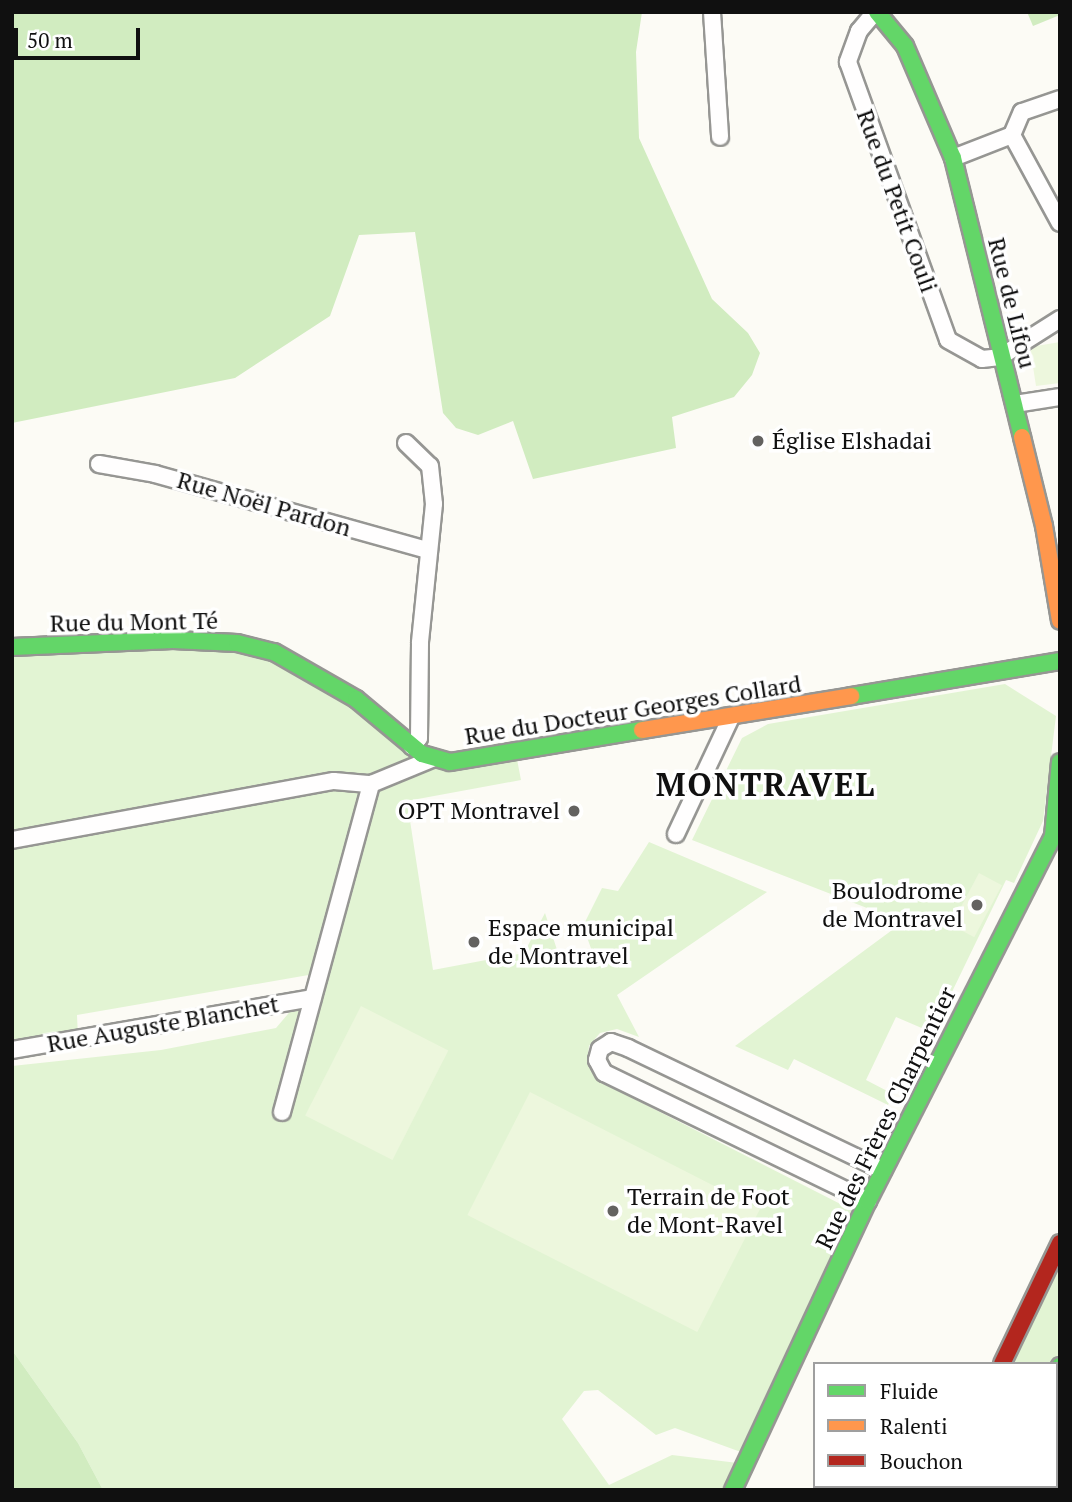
<!DOCTYPE html>
<html>
<head>
<meta charset="utf-8">
<style>
  body { margin:0 }
  #map { position:relative; width:1072px; height:1502px; overflow:hidden; background:#fcfbf5; font-family:"PT Serif",serif }
  div>[style] { position:absolute }
  .green>* { inset:0; background:#e2f4d3 }
  .forest>* { inset:0; background:#d1ecc0 }
  .pitch>* { inset:0; background:#edf7dd; transform-origin:0 0 }
  .roads { filter:drop-shadow(2px 0 #969693) drop-shadow(-2px 0 #969693) drop-shadow(0 2px #969693) drop-shadow(0 -2px #969693) }
  .street>* { height:16px; margin:-8px; padding:0 8px; transform-origin:8px; border-radius:8px; background:#fffefe }
  .fast>* { height:16px; margin:-8px; padding:0 8px; transform-origin:8px; border-radius:8px; background:#63d668 }
  .slow>* { height:16px; margin:-8px; padding:0 8px; transform-origin:8px; border-radius:8px; background:#ff974d }
  .jam>* { height:16px; margin:-8px; padding:0 8px; transform-origin:8px; border-radius:8px; background:#b3261e }
  .dots>* { width:19px; height:19px; translate:-50% -50%; box-sizing:border-box; border:4px solid #fff; border-radius:50% }
  span { translate:-50% -50%; white-space:nowrap; text-align:center; line-height:1.15; -webkit-text-stroke:7px #fff; paint-order:stroke }
  .street-label { font-size:24px; color:#101010 }
  .poi-label { font-size:24px; color:#101010 }
  .left { translate:0 -50%; text-align:left }
  .right { translate:-100% -50%; text-align:right }
  .district-label { font-size:32px; color:#101010; font-weight:700; letter-spacing:2px }
  .frame { position:absolute; inset:0; border:14px solid #101010; pointer-events:none }
  .legend { position:absolute; left:813px; top:1362px; width:245px; height:126px; box-sizing:border-box; background:#fff; border:2px solid #9f9f9f; margin:0; padding:9px 12px; list-style:none; font-size:21px; color:#101010 }
  .legend li { display:flex; align-items:center; gap:14px; height:35px }
  .legend b { width:35px; border:2px solid #9f9f9f }
  .scale { position:absolute; left:14px; top:28px; width:126px; height:32px; box-sizing:border-box; border:4px solid #101010; border-top:0; padding-left:9px; font-size:21px; line-height:24px; white-space:nowrap; color:#101010; -webkit-text-stroke:5px #fff; paint-order:stroke }
</style>
</head>
<body>
<div id="map">
  <div class="green">
    <div style="clip-path:polygon(12px 647px,274px 652px,422px 754px,516px 754px,521px 780px,407px 801px,433px 970px,524px 953px,545px 913px,562px 965px,593px 954px,583px 926px,602px 888px,618px 891px,649px 842px,767px 892px,617px 995px,639px 1037px,617px 1029px,600px 1033px,589px 1046px,587px 1063px,597px 1080px,862px 1215px,749px 1455px,675px 1428px,656px 1435px,598px 1390px,584px 1391px,562px 1419px,609px 1485px,672px 1455px,746px 1464px,733px 1490px,103px 1490px,78px 1443px,12px 1350px,12px 1066px,161px 1050px,276px 1028px,299px 1001px,313px 998px,320px 973px,77px 1015px,78px 1038px,12px 1050px)"></div>
    <div style="clip-path:polygon(1005px 684px,1056px 716px,1043px 821px,1014px 883px,1006px 880px,936px 1025px,924px 1029px,896px 1017px,866px 1080px,893px 1094px,888px 1105px,794px 1059px,788px 1070px,735px 1046px,903px 922px,692px 840px,742px 738px,768px 724px)"></div>
    <div style="clip-path:polygon(1060px 1230px,1060px 1490px,929px 1490px,1056px 1486px,1056px 1364px,993px 1364px)"></div>
  </div>
  <div class="forest">
    <div style="clip-path:polygon(12px 12px,642px 12px,636px 52px,639px 138px,712px 299px,748px 333px,760px 353px,752px 375px,734px 397px,672px 417px,676px 448px,533px 479px,513px 421px,478px 435px,456px 428px,443px 413px,415px 232px,359px 235px,330px 316px,235px 378px,12px 423px)"></div>
    <div style="clip-path:polygon(1027px 12px,1060px 12px,1060px 15px,1033px 26px)"></div>
    <div style="clip-path:polygon(12px 1350px,78px 1443px,103px 1490px,12px 1490px)"></div>
  </div>
  <div class="pitch">
    <div style="clip-path:polygon(1060px 342px,1060px 383px,1036px 386px,1030px 347px)"></div>
    <div style="left:979px;top:873px;width:26px;height:59px;rotate:28deg"></div>
    <div style="left:361px;top:1006px;width:98px;height:123px;rotate:27deg"></div>
    <div style="left:530px;top:1092px;width:258px;height:138px;rotate:27deg"></div>
  </div>
  <div class="roads">
    <div class="street">
      <div style="left:712px;top:12px;width:125px;rotate:86.3deg"></div>
      <div style="left:875px;top:12px;width:25px;rotate:130deg"></div>
      <div style="left:859px;top:31px;width:33px;rotate:110deg"></div>
      <div style="left:848px;top:62px;width:295px;rotate:70.2deg"></div>
      <div style="left:948px;top:340px;width:39px;rotate:29deg"></div>
      <div style="left:982px;top:359px;width:18px;rotate:-6deg"></div>
      <div style="left:1000px;top:357px;width:71px;rotate:-32.3deg"></div>
      <div style="left:1012px;top:135px;width:100px;rotate:61.4deg"></div>
      <div style="left:953px;top:158px;width:63px;rotate:-21.3deg"></div>
      <div style="left:1012px;top:135px;width:25px;rotate:-67deg"></div>
      <div style="left:1022px;top:112px;width:40px;rotate:-18.9deg"></div>
      <div style="left:1015px;top:404px;width:46px;rotate:-8.8deg"></div>
      <div style="left:406px;top:443px;width:33px;rotate:44deg"></div>
      <div style="left:430px;top:466px;width:38px;rotate:84deg"></div>
      <div style="left:434px;top:504px;width:140px;rotate:95.8deg"></div>
      <div style="left:420px;top:643px;width:95px;rotate:90.6deg"></div>
      <div style="left:419px;top:738px;width:11px;rotate:131deg"></div>
      <div style="left:99px;top:464px;width:57px;rotate:10.1deg"></div>
      <div style="left:155px;top:474px;width:283px;rotate:15.6deg"></div>
      <div style="left:676px;top:834px;width:129px;rotate:-64.8deg"></div>
      <div style="left:12px;top:840px;width:327px;rotate:-10.4deg"></div>
      <div style="left:334px;top:781px;width:37px;rotate:5deg"></div>
      <div style="left:371px;top:784px;width:66px;rotate:-22.3deg"></div>
      <div style="left:12px;top:1050px;width:305px;rotate:-9.8deg"></div>
      <div style="left:282px;top:1112px;width:340px;rotate:-74.8deg"></div>
      <div style="left:868px;top:1201px;width:293px;rotate:-154.1deg"></div>
      <div style="left:604px;top:1073px;width:15px;rotate:-118deg"></div>
      <div style="left:597px;top:1060px;width:11px;rotate:-75deg"></div>
      <div style="left:600px;top:1049px;width:13px;rotate:-32deg"></div>
      <div style="left:611px;top:1042px;width:18px;rotate:19deg"></div>
      <div style="left:628px;top:1048px;width:283px;rotate:25.6deg"></div>
    </div>
    <div class="fast">
      <div style="left:877px;top:12px;width:44px;rotate:50.5deg"></div>
      <div style="left:905px;top:46px;width:122px;rotate:66.8deg"></div>
      <div style="left:953px;top:158px;width:287px;rotate:76.1deg"></div>
      <div style="left:12px;top:647px;width:161px;rotate:-2.5deg"></div>
      <div style="left:173px;top:640px;width:64px;rotate:2.7deg"></div>
      <div style="left:237px;top:643px;width:38px;rotate:14deg"></div>
      <div style="left:274px;top:652px;width:95px;rotate:29.8deg"></div>
      <div style="left:356px;top:699px;width:86px;rotate:39.8deg"></div>
      <div style="left:422px;top:754px;width:29px;rotate:16deg"></div>
      <div style="left:450px;top:762px;width:195px;rotate:-9.5deg"></div>
      <div style="left:851px;top:696px;width:212px;rotate:-9.5deg"></div>
      <div style="left:1056px;top:1373px;width:8px;rotate:-60deg"></div>
      <div style="left:1056px;top:1445px;width:8px;rotate:-60deg"></div>
      <div style="left:733px;top:1490px;width:319px;rotate:-65deg"></div>
      <div style="left:868px;top:1201px;width:409px;rotate:-63.1deg"></div>
      <div style="left:1053px;top:836px;width:74px;rotate:-84.6deg"></div>
      <div style="left:1002px;top:1490px;width:4px;rotate:-63deg"></div>
      <div style="left:1056px;top:1490px;width:15px;rotate:-74deg"></div>
    </div>
    <div class="slow">
      <div style="left:1022px;top:437px;width:92px;rotate:76.1deg"></div>
      <div style="left:1044px;top:526px;width:96px;rotate:80.4deg"></div>
      <div style="left:642px;top:730px;width:212px;rotate:-9.2deg"></div>
    </div>
    <div class="jam">
      <div style="left:1002px;top:1364px;width:134px;rotate:-64.4deg"></div>
      <div style="left:941px;top:1490px;width:4px;rotate:-63deg"></div>
    </div>
  </div>
  <div class="dots">
    <div style="left:758px;top:441px;background:#636260"></div>
    <div style="left:574px;top:811px;background:#636260"></div>
    <div style="left:977px;top:905px;background:#636260"></div>
    <div style="left:474px;top:942px;background:#636260"></div>
    <div style="left:613px;top:1211px;background:#636260"></div>
  </div>
  <div class="street-label">
    <span style="left:897px;top:201px;rotate:70deg">Rue du Petit Couli</span>
    <span style="left:1012px;top:303px;rotate:76deg">Rue de Lifou</span>
    <span style="left:264px;top:504px;rotate:16deg">Rue Noël Pardon</span>
    <span style="left:134px;top:622px;rotate:-1deg">Rue du Mont Té</span>
    <span style="left:633px;top:710px;rotate:-9deg">Rue du Docteur Georges Collard</span>
    <span style="left:163px;top:1024px;rotate:-10deg">Rue Auguste Blanchet</span>
    <span style="left:886px;top:1118px;rotate:-64deg">Rue des Frères Charpentier</span>
  </div>
  <div class="poi-label">
    <span class="left" style="left:772px;top:441px">Église Elshadai</span>
    <span class="right" style="left:560px;top:811px">OPT Montravel</span>
    <span class="right" style="left:963px;top:905px">Boulodrome<br>de Montravel</span>
    <span class="left" style="left:488px;top:942px">Espace municipal<br>de Montravel</span>
    <span class="left" style="left:627px;top:1211px">Terrain de Foot<br>de Mont-Ravel</span>
  </div>
  <div class="district-label">
    <span style="left:766px;top:784px">MONTRAVEL</span>
  </div>
  <div class="frame"></div>
  <ul class="legend">
  <li><b style="height:9px;background:#63d668"></b>Fluide</li>
  <li><b style="height:9px;background:#ff974d"></b>Ralenti</li>
  <li><b style="height:9px;background:#b3261e"></b>Bouchon</li>
  </ul>
  <div class="scale">50 m</div>
</div>
</body>
</html>
